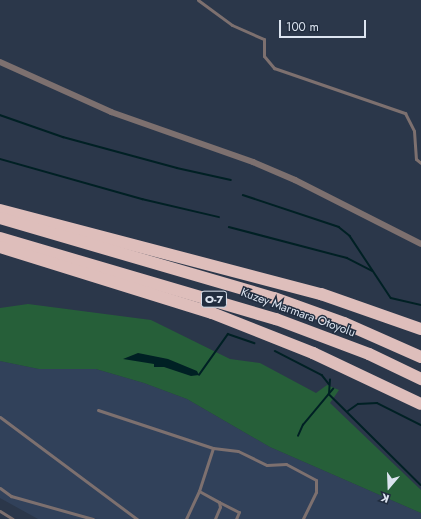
<!DOCTYPE html>
<html>
<head>
<meta charset="utf-8">
<style>
  body { margin:0 }
  #map { position:relative; width:421px; height:519px; overflow:hidden; background:#2b374a; font-family:Jost,sans-serif }
  div>[style] { position:absolute }
  .built>* { inset:0; background:#31415a }
  .green>* { inset:0; background:#265f39 }
  .water>* { inset:0; background:#002024 }
  .stream>* { height:1.5px; margin:-0.75px; padding:0 0.75px; transform-origin:0.75px; border-radius:0.75px; background:#002024 }
  .service>* { height:3px; margin:-1.5px; padding:0 1.5px; transform-origin:1.5px; border-radius:1.5px; background:#7d706f }
  .minor>* { height:6px; margin:-3px; padding:0 3px; transform-origin:3px; border-radius:3px; background:#7d706f }
  .motorway>* { height:12px; margin:-6px; padding:0 6px; transform-origin:6px; border-radius:6px; background:#debebb }
  span { translate:-50% -50%; white-space:nowrap; text-align:center; line-height:1.15; -webkit-text-stroke:3px #212d3f; paint-order:stroke }
  .shield-label span { padding:1px 3px; background:#212d3f; border:1px solid; border-radius:3px; -webkit-text-stroke-width:0 }
  .shield-label { font-size:11px; color:#dce4f0; font-weight:700 }
  .street-label { font-size:12px; color:#dce4f0 }
  .north { position:absolute; left:369px; top:467px; width:40px; height:40px; -webkit-text-stroke:3px #212d3f; paint-order:stroke; rotate:199deg; font-size:11px; font-weight:700; line-height:16px; text-align:center; color:#dce4f0 }
  .north::after { content:''; display:block; margin:auto; width:14px; height:18px; background:#dce4f0; clip-path:polygon(50% 0,100% 100%,50% 72%,0 100%) }
  .scale { position:absolute; left:279px; top:20px; width:87px; height:18px; box-sizing:border-box; border:2px solid #dce4f0; border-top:0; padding-left:5px; font-size:12px; line-height:14px; white-space:nowrap; color:#dce4f0; -webkit-text-stroke:3px #212d3f; paint-order:stroke }
</style>
</head>
<body>
<div id="map">
  <div class="built">
    <div style="clip-path:polygon(0 361px,39px 369px,96px 369px,144px 383px,187px 399px,270px 447px,421px 513px,421px 519px,38px 519px,0 498px)"></div>
  </div>
  <div class="green">
    <div style="clip-path:polygon(28px 304px,151px 320px,230px 359px,260px 363px,316px 393px,327px 385px,339px 390px,330px 403px,421px 490px,421px 513px,270px 447px,187px 399px,144px 383px,96px 369px,39px 369px,0 361px,0 308px)"></div>
  </div>
  <div class="water">
    <div style="clip-path:polygon(138px 353px,168px 359px,197px 371px,199px 375px,191px 376px,164px 367px,154px 367px,154px 364px,123px 359px)"></div>
  </div>
  <div class="stream">
    <div style="left:0;top:115px;width:67px;rotate:19.2deg"></div>
    <div style="left:63px;top:137px;width:118px;rotate:15.2deg"></div>
    <div style="left:177px;top:168px;width:55px;rotate:12.5deg"></div>
    <div style="left:0;top:159px;width:148px;rotate:15.7deg"></div>
    <div style="left:142px;top:199px;width:79px;rotate:13.2deg"></div>
    <div style="left:243px;top:195px;width:101px;rotate:18.4deg"></div>
    <div style="left:339px;top:227px;width:14px;rotate:39deg"></div>
    <div style="left:350px;top:236px;width:74px;rotate:56.5deg"></div>
    <div style="left:391px;top:298px;width:31px;rotate:13deg"></div>
    <div style="left:229px;top:227px;width:122px;rotate:14.7deg"></div>
    <div style="left:347px;top:258px;width:28px;rotate:27deg"></div>
    <div style="left:275px;top:351px;width:53px;rotate:27.1deg"></div>
    <div style="left:322px;top:375px;width:11px;rotate:52deg"></div>
    <div style="left:199px;top:375px;width:50px;rotate:-54.7deg"></div>
    <div style="left:228px;top:334px;width:28px;rotate:19deg"></div>
    <div style="left:329px;top:394px;width:129px;rotate:44.7deg"></div>
    <div style="left:329px;top:394px;width:14px;rotate:-86deg"></div>
    <div style="left:348px;top:411px;width:12px;rotate:-35deg"></div>
    <div style="left:358px;top:404px;width:19px;rotate:-3deg"></div>
    <div style="left:377px;top:403px;width:49px;rotate:26.6deg"></div>
    <div style="left:298px;top:436px;width:12px;rotate:-66deg"></div>
    <div style="left:303px;top:425px;width:47px;rotate:-50.2deg"></div>
  </div>
  <div class="service">
    <div style="left:198px;top:0;width:42px;rotate:36.3deg"></div>
    <div style="left:232px;top:25px;width:35px;rotate:24deg"></div>
    <div style="left:264px;top:39px;width:17px;rotate:90deg"></div>
    <div style="left:264px;top:56px;width:16px;rotate:50deg"></div>
    <div style="left:274px;top:68px;width:139px;rotate:19deg"></div>
    <div style="left:405px;top:113px;width:20px;rotate:63deg"></div>
    <div style="left:414px;top:131px;width:28px;rotate:86deg"></div>
    <div style="left:416px;top:159px;width:6px;rotate:39deg"></div>
    <div style="left:98px;top:410px;width:121px;rotate:18.3deg"></div>
    <div style="left:213px;top:448px;width:45px;rotate:108deg"></div>
    <div style="left:199px;top:491px;width:31px;rotate:115deg"></div>
    <div style="left:0;top:417px;width:171px;rotate:36.7deg"></div>
    <div style="left:213px;top:448px;width:25px;rotate:7deg"></div>
    <div style="left:238px;top:451px;width:32px;rotate:26deg"></div>
    <div style="left:267px;top:465px;width:19px;rotate:-3deg"></div>
    <div style="left:286px;top:464px;width:34px;rotate:28deg"></div>
    <div style="left:316px;top:480px;width:12px;rotate:90deg"></div>
    <div style="left:316px;top:492px;width:30px;rotate:116deg"></div>
    <div style="left:0;top:488px;width:14px;rotate:36deg"></div>
    <div style="left:11px;top:496px;width:85px;rotate:15.7deg"></div>
    <div style="left:199px;top:491px;width:23px;rotate:29deg"></div>
    <div style="left:219px;top:502px;width:5px;rotate:79deg"></div>
    <div style="left:220px;top:507px;width:13px;rotate:113deg"></div>
    <div style="left:219px;top:502px;width:22px;rotate:27deg"></div>
    <div style="left:239px;top:512px;width:8px;rotate:113deg"></div>
    <div style="left:0;top:511px;width:15px;rotate:32deg"></div>
  </div>
  <div class="minor">
    <div style="left:0;top:62px;width:122px;rotate:24.2deg"></div>
    <div style="left:111px;top:112px;width:151px;rotate:19.4deg"></div>
    <div style="left:253px;top:162px;width:46px;rotate:23.2deg"></div>
    <div style="left:295px;top:180px;width:141px;rotate:26.9deg"></div>
  </div>
  <div class="motorway">
    <div style="left:0;top:210px;width:332px;rotate:14.7deg"></div>
    <div style="left:321px;top:294px;width:106px;rotate:19.3deg"></div>
    <div style="left:0;top:218px;width:285px;rotate:16.3deg"></div>
    <div style="left:274px;top:298px;width:74px;rotate:19.7deg"></div>
    <div style="left:344px;top:323px;width:84px;rotate:23.8deg"></div>
    <div style="left:0;top:238px;width:288px;rotate:16.4deg"></div>
    <div style="left:276px;top:319px;width:99px;rotate:20.6deg"></div>
    <div style="left:369px;top:354px;width:58px;rotate:25.7deg"></div>
    <div style="left:0;top:247px;width:222px;rotate:17.3deg"></div>
    <div style="left:212px;top:313px;width:109px;rotate:21.6deg"></div>
    <div style="left:313px;top:353px;width:119px;rotate:25.3deg"></div>
  </div>
  <div class="shield-label">
    <span style="left:214px;top:299px">O-7</span>
  </div>
  <div class="street-label">
    <span style="left:298px;top:313px;rotate:20deg">Kuzey Marmara Otoyolu</span>
  </div>
  <div class="north">K</div>
  <div class="scale">100 m</div>
</div>
</body>
</html>
